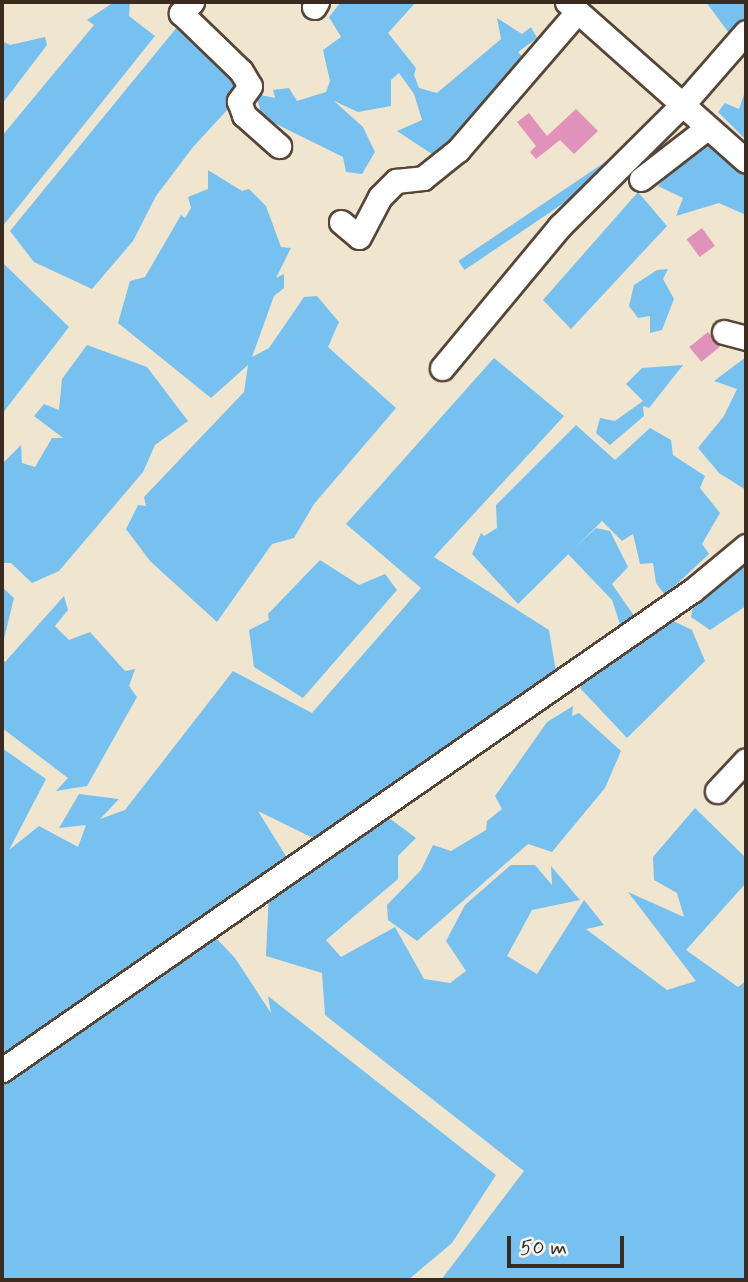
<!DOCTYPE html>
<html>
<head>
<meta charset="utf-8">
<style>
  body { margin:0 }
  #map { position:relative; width:748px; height:1282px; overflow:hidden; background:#f0e5ce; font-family:Mynerve,sans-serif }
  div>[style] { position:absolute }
  .water>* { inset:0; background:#77c1f0; transform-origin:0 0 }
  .building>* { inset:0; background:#e092bb; transform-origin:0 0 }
  .roads { filter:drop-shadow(2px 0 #564638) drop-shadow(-2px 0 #564638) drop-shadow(0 2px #564638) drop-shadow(0 -2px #564638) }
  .minor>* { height:23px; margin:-11.5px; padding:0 11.5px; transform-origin:11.5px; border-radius:11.5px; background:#fff }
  span { translate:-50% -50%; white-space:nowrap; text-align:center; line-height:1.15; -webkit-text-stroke:7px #f6f6f2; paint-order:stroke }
  .frame { position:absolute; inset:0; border:4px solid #3b2a1e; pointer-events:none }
  .scale { position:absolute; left:507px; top:1236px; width:117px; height:32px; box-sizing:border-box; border:4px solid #3b2a1e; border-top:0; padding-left:9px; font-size:21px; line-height:24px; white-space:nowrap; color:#3b2a1e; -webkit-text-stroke:5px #f6f6f2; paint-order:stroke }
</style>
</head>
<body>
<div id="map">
  <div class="water">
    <div style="clip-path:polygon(114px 2px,130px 2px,129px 16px,155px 36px,2px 227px,2px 136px,94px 25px,87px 20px)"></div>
    <div style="clip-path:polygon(341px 2px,416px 2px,388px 33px,416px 68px,414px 75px,419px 88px,437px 93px,501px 39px,497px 18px,522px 34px,531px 27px,537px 38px,518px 52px,524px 58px,438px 158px,397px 131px,422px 120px,414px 94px,399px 73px,391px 80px,391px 106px,358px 112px,334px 101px,363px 127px,375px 152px,362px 174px,346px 172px,343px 157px,262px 117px,256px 94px,275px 98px,273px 90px,289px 88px,297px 101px,326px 92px,330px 81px,323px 50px,341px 37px,329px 17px)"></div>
    <div style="clip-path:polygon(706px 2px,746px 2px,746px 18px,729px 33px)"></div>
    <div style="clip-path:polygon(178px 26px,241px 81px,241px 95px,193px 147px,156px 196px,133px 241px,92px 289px,34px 262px,10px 231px)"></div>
    <div style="clip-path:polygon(45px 37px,47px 45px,2px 104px,2px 41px,10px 45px)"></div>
    <div style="clip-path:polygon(746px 89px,746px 140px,718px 112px,725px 103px,739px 109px)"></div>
    <div style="left:688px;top:106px;width:11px;height:277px;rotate:56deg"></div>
    <div style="clip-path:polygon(702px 139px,715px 142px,746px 174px,746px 215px,719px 203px,676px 216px,683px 198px,658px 186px)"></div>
    <div style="clip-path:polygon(208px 170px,242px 191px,249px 189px,266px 206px,281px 247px,291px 248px,276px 278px,284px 274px,284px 288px,274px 296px,252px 357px,269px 348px,304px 297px,317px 296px,339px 322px,328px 347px,396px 408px,314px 504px,294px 538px,272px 544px,217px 622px,150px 561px,126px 529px,138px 505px,146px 506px,144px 497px,244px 392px,248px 365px,211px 398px,118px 323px,130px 281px,145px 277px,181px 215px,185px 218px,191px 208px,188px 197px,208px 189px)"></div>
    <div style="clip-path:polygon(638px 192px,667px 226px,571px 329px,543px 300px)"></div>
    <div style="clip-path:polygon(2px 262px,69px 327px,2px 414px)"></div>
    <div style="clip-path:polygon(668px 269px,663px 279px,674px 299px,662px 330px,650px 333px,650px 316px,638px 318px,629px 306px,634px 285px,657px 270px)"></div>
    <div style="clip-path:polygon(87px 345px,147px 367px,188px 421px,155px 445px,143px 472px,59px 571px,32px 583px,11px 563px,2px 563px,2px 464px,21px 445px,22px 463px,35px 467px,52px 438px,63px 438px,34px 416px,44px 404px,59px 410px,62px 379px)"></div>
    <div style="clip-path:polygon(746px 357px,746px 490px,719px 473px,698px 448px,724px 416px,737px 389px,714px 381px)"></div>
    <div style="clip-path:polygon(494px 358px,564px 416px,434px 557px,549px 630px,557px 678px,319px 841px,258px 811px,292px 866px,2px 1061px,2px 748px,46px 779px,9px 850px,39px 826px,78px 847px,86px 825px,59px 828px,79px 794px,119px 799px,100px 819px,125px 810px,233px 671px,312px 713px,421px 588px,346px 524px)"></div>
    <div style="clip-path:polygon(683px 365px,649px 408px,643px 406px,644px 416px,610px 445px,596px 433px,600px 418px,615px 421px,643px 401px,626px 384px,642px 368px)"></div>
    <div style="clip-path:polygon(576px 425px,615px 460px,650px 428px,671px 440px,673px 455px,705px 476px,700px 488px,720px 513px,702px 544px,709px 554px,665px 595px,656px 583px,653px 563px,640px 564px,633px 534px,622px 541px,602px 521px,518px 604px,472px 554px,481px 533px,484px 536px,497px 528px,496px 505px)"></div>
    <div style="clip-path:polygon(596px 528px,610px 531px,628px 567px,612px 584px,637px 620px,621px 627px,612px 600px,568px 554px)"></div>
    <div style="clip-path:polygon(320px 560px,359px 585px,385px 574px,397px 590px,303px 698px,254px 667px,249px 630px,269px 620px,268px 614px)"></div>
    <div style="clip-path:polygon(746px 562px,746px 606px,710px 630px,691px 617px,694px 601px)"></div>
    <div style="clip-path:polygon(2px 587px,14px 598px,2px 647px)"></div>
    <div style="clip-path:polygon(64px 596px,68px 610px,55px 626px,69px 640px,90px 632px,125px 671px,135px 669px,129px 686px,137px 697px,87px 786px,56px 791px,68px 778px,2px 728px,2px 659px,5px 662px)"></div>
    <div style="clip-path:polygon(665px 617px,692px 630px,705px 661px,627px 738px,580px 688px,601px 661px)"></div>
    <div style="clip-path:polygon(573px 706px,572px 716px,579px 713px,621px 751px,605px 788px,552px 852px,528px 844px,417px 941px,388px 920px,387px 905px,421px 870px,433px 845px,451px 851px,486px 830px,487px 821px,502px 809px,495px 796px,547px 722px)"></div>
    <div style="clip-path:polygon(695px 808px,746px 858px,746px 883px,686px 950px,738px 987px,746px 981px,746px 1280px,441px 1280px,524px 1171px,325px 1015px,322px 973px,266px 956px,269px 891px,389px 818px,416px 838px,398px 856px,398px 879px,326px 940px,341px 957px,395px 927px,424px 979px,450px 983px,466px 971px,446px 941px,465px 905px,511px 865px,535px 865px,552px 885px,551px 866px,580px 900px,532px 910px,507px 956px,537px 974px,584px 900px,604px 925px,586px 929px,667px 990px,696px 981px,628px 892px,684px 917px,677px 893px,654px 880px,653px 857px)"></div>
    <div style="clip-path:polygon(215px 937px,235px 958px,271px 1013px,268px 996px,496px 1175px,452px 1243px,408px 1280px,2px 1280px,2px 1080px)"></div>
  </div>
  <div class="building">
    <div style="clip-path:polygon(576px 109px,598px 131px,574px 154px,560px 140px,536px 159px,530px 152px,536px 146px,517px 122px,529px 113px,547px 136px)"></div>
    <div style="left:702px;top:228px;width:22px;height:19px;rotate:54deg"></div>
    <div style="left:708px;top:332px;width:19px;height:24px;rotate:51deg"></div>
  </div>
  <div class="roads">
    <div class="minor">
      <div style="left:192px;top:2px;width:16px;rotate:135deg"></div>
      <div style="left:181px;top:13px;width:83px;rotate:44deg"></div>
      <div style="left:241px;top:71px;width:17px;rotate:59deg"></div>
      <div style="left:250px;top:86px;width:19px;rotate:126deg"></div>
      <div style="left:239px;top:101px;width:15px;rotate:70deg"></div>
      <div style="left:244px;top:115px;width:47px;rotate:41.5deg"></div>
      <div style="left:567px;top:2px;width:239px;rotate:41.6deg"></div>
      <div style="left:314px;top:7px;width:6px;rotate:-59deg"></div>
      <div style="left:641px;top:179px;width:83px;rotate:-37.7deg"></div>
      <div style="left:341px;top:222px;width:23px;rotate:40deg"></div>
      <div style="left:359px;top:237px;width:45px;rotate:-62.3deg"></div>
      <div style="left:380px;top:197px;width:23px;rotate:-45deg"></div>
      <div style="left:396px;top:181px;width:27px;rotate:-6deg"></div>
      <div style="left:423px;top:178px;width:45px;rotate:-38.7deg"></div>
      <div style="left:458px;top:150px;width:182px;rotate:-49.2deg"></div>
      <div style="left:724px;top:332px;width:23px;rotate:15deg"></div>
      <div style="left:442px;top:368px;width:185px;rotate:-50.3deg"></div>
      <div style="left:560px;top:226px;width:175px;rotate:-44.8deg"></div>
      <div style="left:684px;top:103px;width:94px;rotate:-48.9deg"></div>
      <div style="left:717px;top:791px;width:42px;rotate:-46.9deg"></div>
      <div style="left:2px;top:1070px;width:841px;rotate:-34.79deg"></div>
      <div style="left:693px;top:590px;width:69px;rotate:-39.7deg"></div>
    </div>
  </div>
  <div class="frame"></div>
  <div class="scale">50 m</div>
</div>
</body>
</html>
